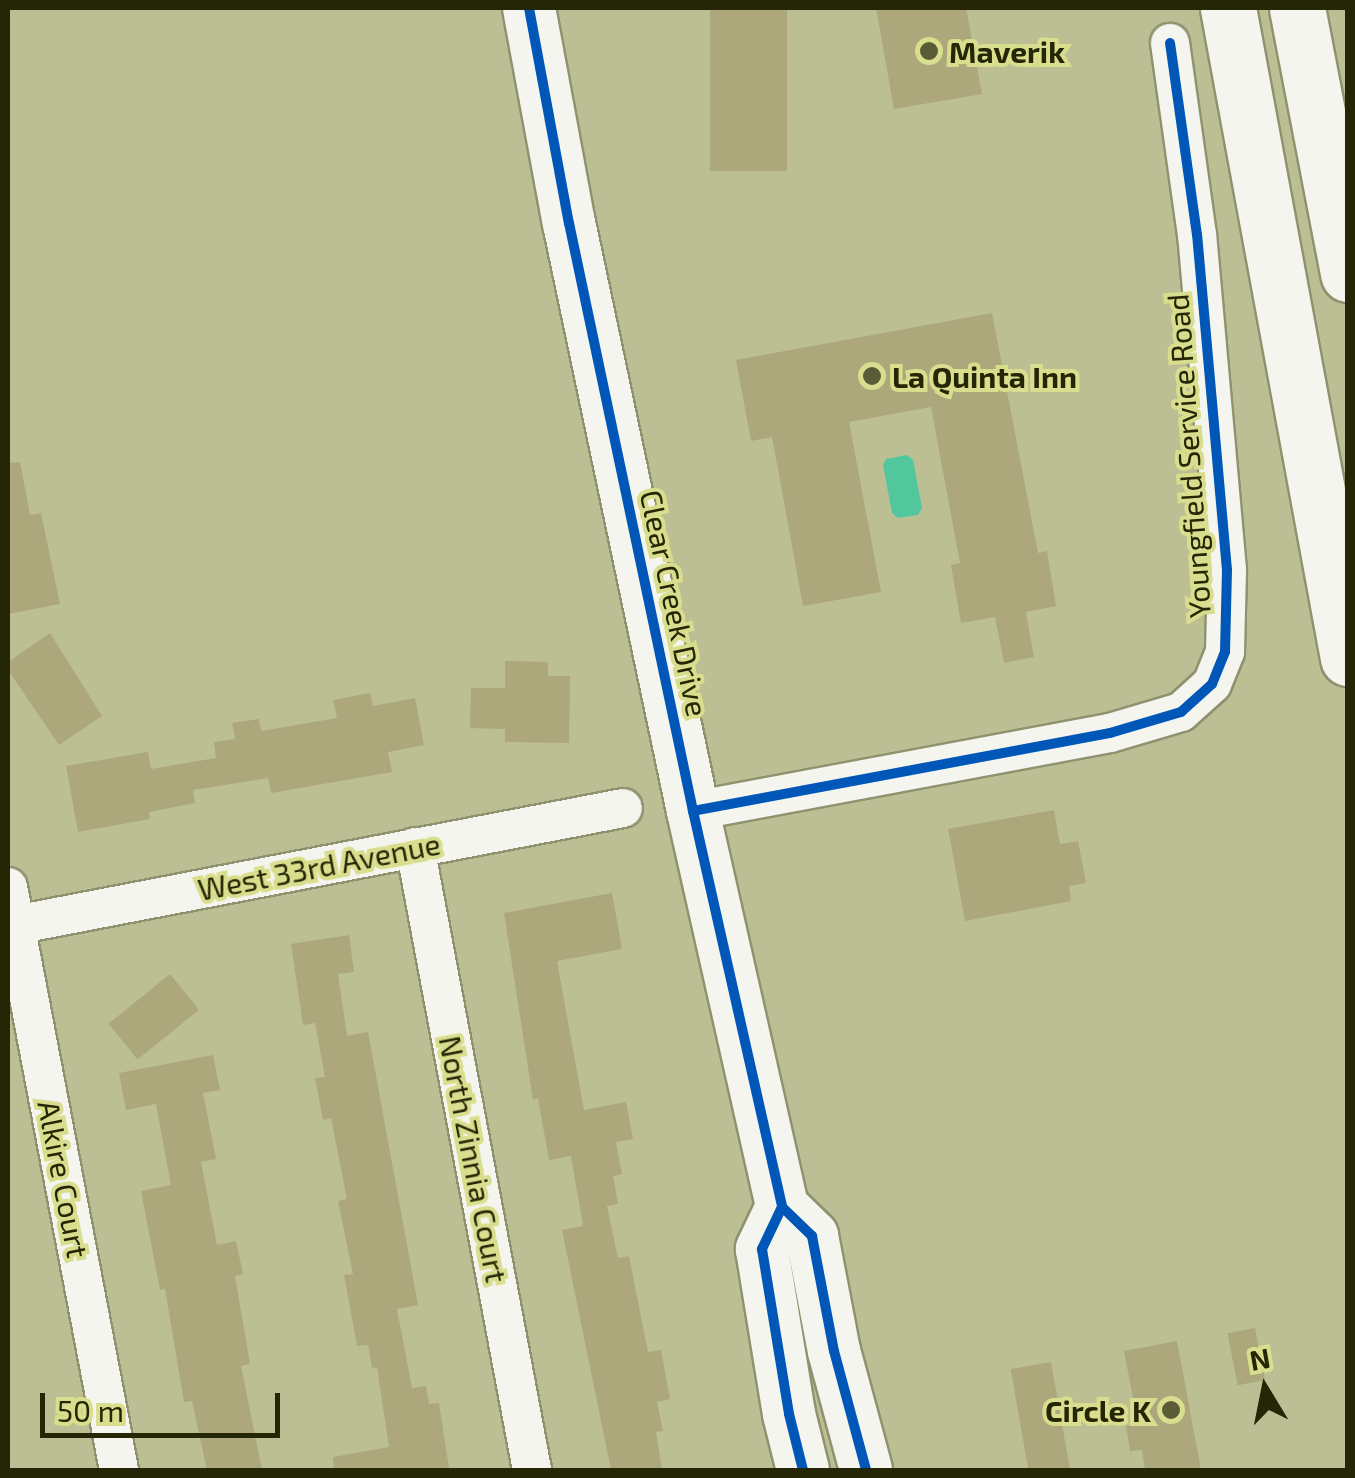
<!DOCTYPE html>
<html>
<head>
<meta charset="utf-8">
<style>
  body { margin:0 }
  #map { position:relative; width:1355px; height:1478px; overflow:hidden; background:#bcbf93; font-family:"Exo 2",sans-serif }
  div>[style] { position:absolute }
  .water>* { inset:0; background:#52c79e }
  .building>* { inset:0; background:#ada77c; transform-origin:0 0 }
  .roads { filter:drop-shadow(2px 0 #90926f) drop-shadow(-2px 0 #90926f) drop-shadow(0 2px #90926f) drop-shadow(0 -2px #90926f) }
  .minor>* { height:38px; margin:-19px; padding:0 19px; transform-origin:19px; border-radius:19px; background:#f5f5ef }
  .secondary>* { height:52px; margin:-26px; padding:0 26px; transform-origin:26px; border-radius:26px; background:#f5f5ef }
  .motorway>* { height:55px; margin:-27.5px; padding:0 27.5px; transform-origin:27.5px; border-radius:27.5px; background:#f5f5ef }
  .cycleway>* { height:10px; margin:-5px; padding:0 5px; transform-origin:5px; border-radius:5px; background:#0057b8 }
  .dots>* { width:28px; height:28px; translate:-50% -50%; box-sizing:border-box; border:5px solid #d9de8e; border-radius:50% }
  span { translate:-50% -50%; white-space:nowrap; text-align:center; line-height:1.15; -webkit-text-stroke:8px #d9de8e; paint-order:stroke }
  .poi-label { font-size:30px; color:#252605; font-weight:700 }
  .left { translate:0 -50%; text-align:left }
  .right { translate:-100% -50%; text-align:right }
  .street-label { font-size:30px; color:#252605 }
  .frame { position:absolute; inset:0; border:10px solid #252605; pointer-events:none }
  .north { position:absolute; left:1215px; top:1338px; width:100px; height:100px; -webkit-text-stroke:8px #d9de8e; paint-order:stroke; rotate:350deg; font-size:28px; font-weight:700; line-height:40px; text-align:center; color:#252605 }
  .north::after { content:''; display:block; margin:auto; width:35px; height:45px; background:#252605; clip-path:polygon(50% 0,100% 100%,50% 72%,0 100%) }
  .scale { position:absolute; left:40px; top:1393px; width:240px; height:45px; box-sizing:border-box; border:5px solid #252605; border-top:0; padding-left:12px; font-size:30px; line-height:35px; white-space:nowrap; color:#252605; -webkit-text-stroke:8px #d9de8e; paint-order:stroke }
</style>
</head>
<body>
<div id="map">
  <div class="water">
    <div style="clip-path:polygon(907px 455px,913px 460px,922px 508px,918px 515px,898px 518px,892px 513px,883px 465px,886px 459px)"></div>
  </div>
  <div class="building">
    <div style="left:710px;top:8px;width:77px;height:163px"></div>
    <div style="clip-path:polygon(876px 8px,966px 8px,982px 94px,894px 109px)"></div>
    <div style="clip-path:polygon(992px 313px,1038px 553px,1047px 551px,1056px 606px,1026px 612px,1034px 657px,1004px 663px,995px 617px,961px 623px,951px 565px,960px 563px,931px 407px,849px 422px,881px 592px,803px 606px,772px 437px,751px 441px,736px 360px)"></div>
    <div style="clip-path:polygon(20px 462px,30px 515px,41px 513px,60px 604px,8px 614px,8px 463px)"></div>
    <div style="clip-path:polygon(50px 633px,102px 716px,59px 745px,8px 670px,8px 662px)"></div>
    <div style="clip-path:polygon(505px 661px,548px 662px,548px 676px,570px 676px,569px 743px,505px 742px,505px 729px,470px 728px,471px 688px,505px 688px)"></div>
    <div style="clip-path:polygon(370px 693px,373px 706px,415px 698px,424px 745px,388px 752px,392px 772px,271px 793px,268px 778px,193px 790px,195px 803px,149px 812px,150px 819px,78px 832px,66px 766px,148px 752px,151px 769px,216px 758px,214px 742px,235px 739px,232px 723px,259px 719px,261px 731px,337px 718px,333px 700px)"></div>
    <div style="clip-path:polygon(1054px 810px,1060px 844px,1078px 841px,1086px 883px,1069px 886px,1071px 901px,965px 921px,948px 829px)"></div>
    <div style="clip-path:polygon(612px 893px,622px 949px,557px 961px,584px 1110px,626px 1102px,633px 1139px,616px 1142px,622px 1174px,613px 1176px,618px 1204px,607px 1206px,618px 1258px,629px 1256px,648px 1352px,661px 1350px,670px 1399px,657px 1402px,663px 1431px,656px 1432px,662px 1470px,611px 1470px,562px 1230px,583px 1226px,571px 1156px,549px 1160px,538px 1098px,533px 1100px,504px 913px)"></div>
    <div style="clip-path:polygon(349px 935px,354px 972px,338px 974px,347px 1036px,368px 1032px,418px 1305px,397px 1309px,412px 1388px,426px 1386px,429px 1404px,439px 1403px,449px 1468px,334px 1470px,333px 1457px,389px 1447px,377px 1367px,372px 1368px,368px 1345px,357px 1346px,344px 1275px,353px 1274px,338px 1201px,347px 1199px,331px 1118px,323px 1120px,315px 1078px,325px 1077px,315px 1023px,303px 1025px,291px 944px)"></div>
    <div style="left:170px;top:974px;width:46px;height:79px;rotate:51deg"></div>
    <div style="clip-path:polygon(213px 1055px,220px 1090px,203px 1093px,216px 1159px,201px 1162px,217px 1245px,236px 1241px,243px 1274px,235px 1276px,250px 1364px,241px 1366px,262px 1470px,207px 1470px,192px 1401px,184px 1402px,165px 1289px,160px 1290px,141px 1191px,171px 1185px,156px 1104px,126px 1110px,119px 1073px)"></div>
    <div style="left:1255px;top:1328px;width:53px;height:28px;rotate:79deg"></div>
    <div style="clip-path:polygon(1177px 1341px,1201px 1470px,1145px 1470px,1142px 1450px,1130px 1451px,1126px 1426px,1138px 1424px,1124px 1351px)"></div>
    <div style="left:1051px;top:1362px;width:110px;height:41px;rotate:80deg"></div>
  </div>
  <div class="roads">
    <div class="minor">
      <div style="left:693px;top:811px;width:424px;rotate:-10.6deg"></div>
      <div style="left:1110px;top:733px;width:74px;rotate:-16.5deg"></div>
      <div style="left:1181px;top:712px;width:42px;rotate:-42.1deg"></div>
      <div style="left:1212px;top:684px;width:35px;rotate:-68deg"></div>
      <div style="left:1225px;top:652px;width:82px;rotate:-88.6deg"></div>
      <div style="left:1227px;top:570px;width:336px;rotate:-95.1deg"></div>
      <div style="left:1197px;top:235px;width:194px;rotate:-98deg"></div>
      <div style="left:415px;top:847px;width:634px;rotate:79.36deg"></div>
      <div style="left:8px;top:887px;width:593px;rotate:79.22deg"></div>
      <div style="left:15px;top:925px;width:619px;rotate:-10.89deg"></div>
    </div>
    <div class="secondary">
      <div style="left:529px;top:8px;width:219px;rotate:79.5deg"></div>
      <div style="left:569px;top:223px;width:601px;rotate:78.09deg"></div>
      <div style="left:693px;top:811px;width:406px;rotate:77.3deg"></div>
      <div style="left:782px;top:1207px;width:42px;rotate:44deg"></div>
      <div style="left:812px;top:1236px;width:117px;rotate:79.2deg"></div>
      <div style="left:834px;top:1351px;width:123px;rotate:74.9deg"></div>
      <div style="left:782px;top:1207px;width:47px;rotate:115.5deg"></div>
      <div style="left:762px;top:1249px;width:167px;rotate:80.7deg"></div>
      <div style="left:789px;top:1414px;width:58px;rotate:76deg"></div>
    </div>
    <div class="motorway">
      <div style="left:1228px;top:8px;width:661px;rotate:79.54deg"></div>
      <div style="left:1297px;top:8px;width:271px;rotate:79.1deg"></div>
    </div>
  </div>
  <div class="cycleway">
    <div style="left:529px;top:8px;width:219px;rotate:79.5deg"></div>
    <div style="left:569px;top:223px;width:601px;rotate:78.09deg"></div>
    <div style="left:693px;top:811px;width:406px;rotate:77.3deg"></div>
    <div style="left:782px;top:1207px;width:42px;rotate:44deg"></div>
    <div style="left:812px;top:1236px;width:117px;rotate:79.2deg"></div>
    <div style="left:834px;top:1351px;width:123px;rotate:74.9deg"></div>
    <div style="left:693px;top:811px;width:424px;rotate:-10.6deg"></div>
    <div style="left:1110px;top:733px;width:74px;rotate:-16.5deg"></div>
    <div style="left:1181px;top:712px;width:42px;rotate:-42.1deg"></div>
    <div style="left:1212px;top:684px;width:35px;rotate:-68deg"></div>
    <div style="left:1225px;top:652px;width:82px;rotate:-88.6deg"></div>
    <div style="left:1227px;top:570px;width:336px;rotate:-95.1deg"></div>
    <div style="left:1197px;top:235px;width:194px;rotate:-98deg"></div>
    <div style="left:782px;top:1207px;width:47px;rotate:115.5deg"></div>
    <div style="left:762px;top:1249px;width:167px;rotate:80.7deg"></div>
    <div style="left:789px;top:1414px;width:58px;rotate:76deg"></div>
  </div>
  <div class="dots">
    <div style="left:929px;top:51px;background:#5a5c37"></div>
    <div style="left:872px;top:376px;background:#5a5c37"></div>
    <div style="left:1171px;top:1410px;background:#5a5c37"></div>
  </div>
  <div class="poi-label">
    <span class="left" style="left:949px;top:51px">Maverik</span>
    <span class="left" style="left:892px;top:376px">La Quinta Inn</span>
    <span class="right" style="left:1151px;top:1410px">Circle K</span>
  </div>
  <div class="street-label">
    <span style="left:1188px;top:456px;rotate:-94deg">Youngfield Service Road</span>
    <span style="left:675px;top:603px;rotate:78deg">Clear Creek Drive</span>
    <span style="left:319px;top:866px;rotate:-11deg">West 33rd Avenue</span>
    <span style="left:474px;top:1159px;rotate:79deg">North Zinnia Court</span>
    <span style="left:64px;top:1179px;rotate:79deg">Alkire Court</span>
  </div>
  <div class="frame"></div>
  <div class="north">N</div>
  <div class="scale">50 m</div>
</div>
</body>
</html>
